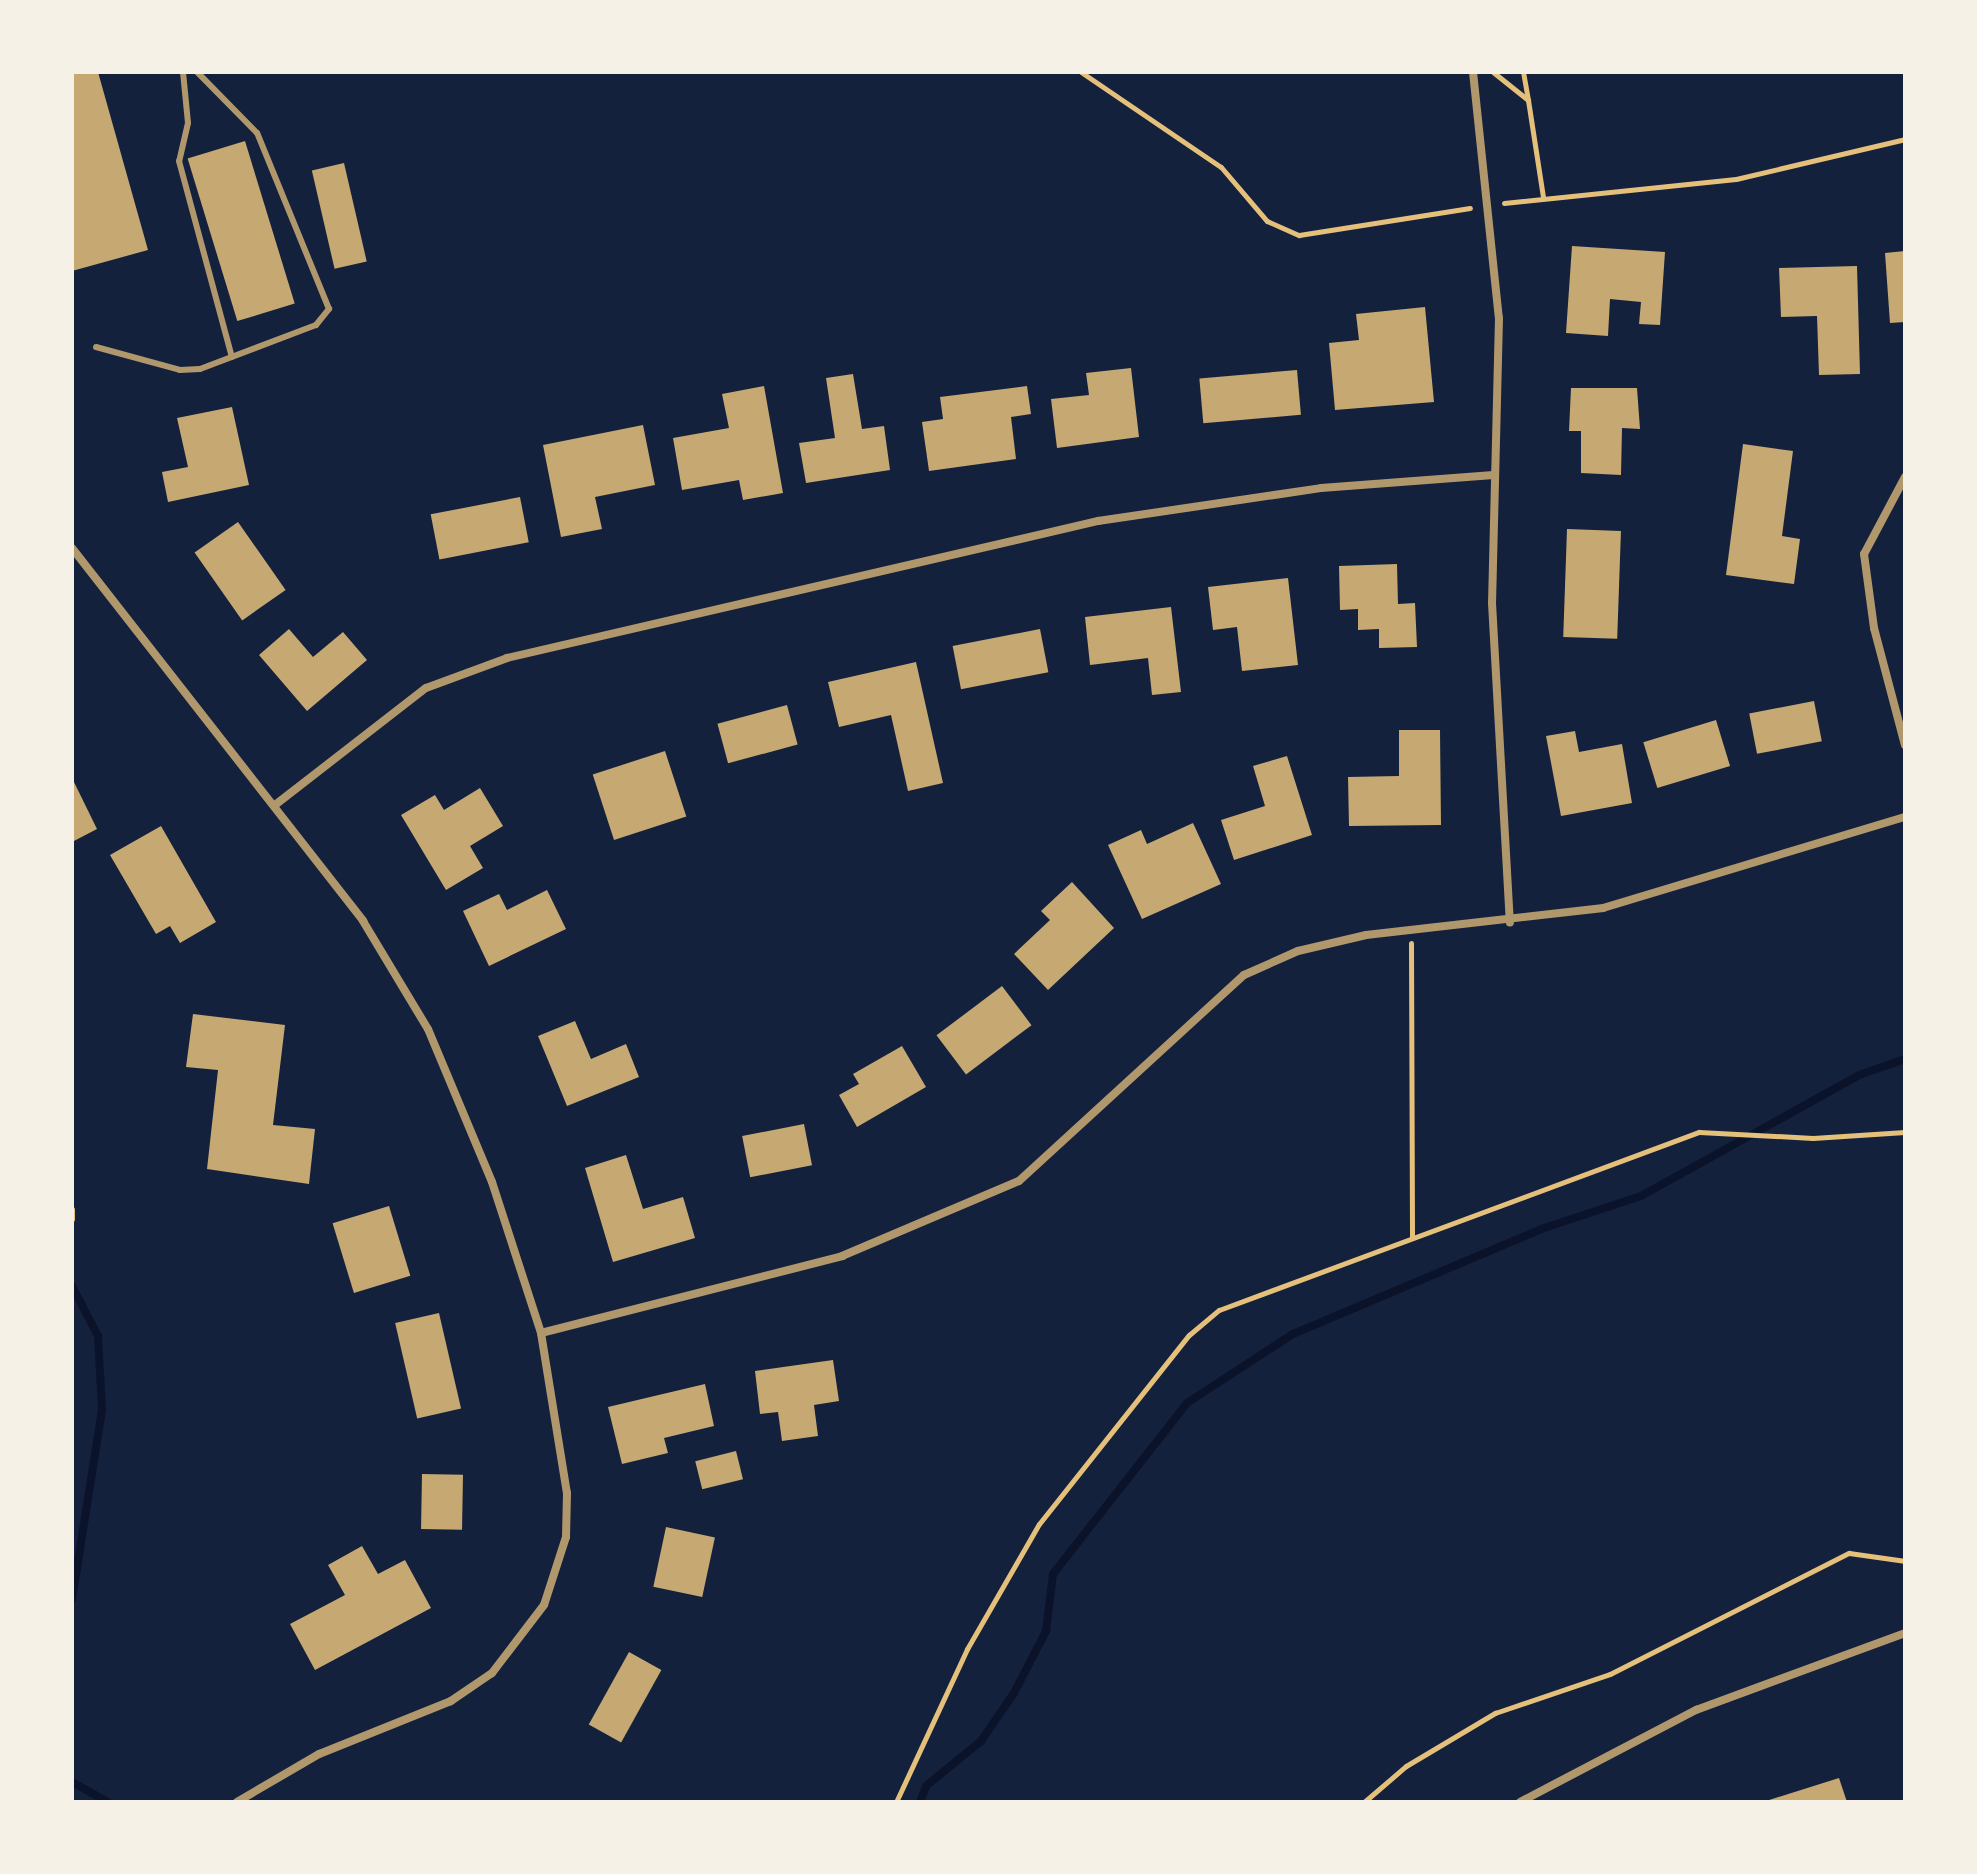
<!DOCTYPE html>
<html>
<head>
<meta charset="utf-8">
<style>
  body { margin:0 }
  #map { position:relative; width:1977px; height:1874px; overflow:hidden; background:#14213d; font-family:Poppins,sans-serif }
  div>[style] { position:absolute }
  .stream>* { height:8px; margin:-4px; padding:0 4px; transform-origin:4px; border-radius:4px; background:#0b132b }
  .building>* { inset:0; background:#c6a872; transform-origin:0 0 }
  .path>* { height:5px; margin:-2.5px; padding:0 2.5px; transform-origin:2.5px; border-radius:2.5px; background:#e5c07b }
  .service>* { height:6px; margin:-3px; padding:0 3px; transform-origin:3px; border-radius:3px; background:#b1986c }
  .minor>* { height:8px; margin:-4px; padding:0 4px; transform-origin:4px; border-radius:4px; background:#b1986c }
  span { translate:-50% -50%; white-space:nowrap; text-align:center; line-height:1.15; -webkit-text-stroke:6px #f6f1e7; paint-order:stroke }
  .frame { position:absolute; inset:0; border:74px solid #f6f1e7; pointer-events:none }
</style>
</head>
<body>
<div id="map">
  <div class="stream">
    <div style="left:72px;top:1286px;width:56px;rotate:62.5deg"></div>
    <div style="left:98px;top:1336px;width:74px;rotate:86.9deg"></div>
    <div style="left:102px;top:1410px;width:191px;rotate:99deg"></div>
    <div style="left:72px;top:1782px;width:41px;rotate:29.1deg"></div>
    <div style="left:920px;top:1802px;width:17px;rotate:-69deg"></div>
    <div style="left:926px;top:1786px;width:71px;rotate:-39.3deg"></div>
    <div style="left:981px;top:1741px;width:58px;rotate:-55.5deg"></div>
    <div style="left:1014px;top:1693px;width:70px;rotate:-62.7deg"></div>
    <div style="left:1046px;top:1631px;width:57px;rotate:-83deg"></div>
    <div style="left:1053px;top:1574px;width:217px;rotate:-51.9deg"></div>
    <div style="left:1187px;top:1403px;width:126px;rotate:-33.1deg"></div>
    <div style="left:1293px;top:1334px;width:269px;rotate:-22.9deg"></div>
    <div style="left:1541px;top:1229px;width:105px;rotate:-18.3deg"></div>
    <div style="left:1641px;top:1196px;width:249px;rotate:-29deg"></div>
    <div style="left:1859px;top:1075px;width:49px;rotate:-19.2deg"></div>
  </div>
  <div class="building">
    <div style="clip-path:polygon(72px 72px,98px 72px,148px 250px,72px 271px)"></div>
    <div style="left:245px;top:141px;width:170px;height:60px;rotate:73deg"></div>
    <div style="left:344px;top:163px;width:101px;height:33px;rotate:77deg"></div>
    <div style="clip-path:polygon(1572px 246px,1665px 252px,1660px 325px,1639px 324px,1641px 302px,1610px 299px,1608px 336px,1566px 333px)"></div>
    <div style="clip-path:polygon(1905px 251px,1905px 322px,1890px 323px,1885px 253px)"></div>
    <div style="clip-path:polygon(1857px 266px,1860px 374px,1819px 375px,1817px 316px,1781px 317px,1779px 268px)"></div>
    <div style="clip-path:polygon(1425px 307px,1434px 402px,1335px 410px,1329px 343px,1359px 340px,1356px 314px)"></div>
    <div style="clip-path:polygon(1131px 368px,1139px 437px,1057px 448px,1051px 399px,1089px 395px,1086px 373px)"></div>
    <div style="left:1297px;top:370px;width:45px;height:98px;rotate:85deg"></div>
    <div style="clip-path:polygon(853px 374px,862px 429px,884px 426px,890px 470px,806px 483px,799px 443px,835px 438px,826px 378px)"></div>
    <div style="clip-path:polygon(764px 386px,783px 493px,743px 500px,739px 480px,682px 490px,673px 438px,729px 428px,722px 394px)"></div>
    <div style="clip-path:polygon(1027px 386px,1031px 414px,1011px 417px,1016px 459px,929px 471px,922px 422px,943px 419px,940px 397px)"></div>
    <div style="clip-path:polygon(1571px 388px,1637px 388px,1640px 429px,1622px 428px,1621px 475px,1581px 473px,1581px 431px,1569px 431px)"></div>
    <div style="clip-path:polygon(232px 407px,249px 485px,168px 502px,162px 472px,188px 467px,177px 418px)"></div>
    <div style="clip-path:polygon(643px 425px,655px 485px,595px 497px,602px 529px,561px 537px,543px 445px)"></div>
    <div style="clip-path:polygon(1743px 444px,1793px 451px,1782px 536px,1800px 539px,1794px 584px,1726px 575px)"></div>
    <div style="left:520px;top:497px;width:46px;height:91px;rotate:79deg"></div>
    <div style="left:238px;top:522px;width:83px;height:53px;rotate:55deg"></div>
    <div style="left:1567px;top:529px;width:54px;height:108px;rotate:2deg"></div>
    <div style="clip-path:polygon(1397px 564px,1398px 604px,1415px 603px,1417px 647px,1379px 648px,1379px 629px,1358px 630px,1358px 609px,1340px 610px,1339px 566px)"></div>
    <div style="clip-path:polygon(1288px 578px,1298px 665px,1242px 671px,1237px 627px,1213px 630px,1208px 587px)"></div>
    <div style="clip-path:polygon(1171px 607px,1181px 692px,1152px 695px,1148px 658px,1090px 665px,1085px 617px)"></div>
    <div style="clip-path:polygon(289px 629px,313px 657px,343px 632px,367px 660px,307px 711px,259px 655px)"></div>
    <div style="left:1040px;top:629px;width:44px;height:89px;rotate:79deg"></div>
    <div style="clip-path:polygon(916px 662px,943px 783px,908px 791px,891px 715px,839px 727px,828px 682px)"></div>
    <div style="left:1814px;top:701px;width:41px;height:66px;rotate:79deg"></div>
    <div style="left:787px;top:705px;width:41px;height:72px;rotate:75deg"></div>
    <div style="left:1716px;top:720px;width:48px;height:76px;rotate:73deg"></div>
    <div style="clip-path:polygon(1399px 730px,1440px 730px,1441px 825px,1349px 826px,1348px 777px,1399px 776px)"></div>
    <div style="clip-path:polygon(1575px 731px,1579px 752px,1622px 744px,1632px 803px,1561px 816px,1546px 736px)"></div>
    <div style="left:665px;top:751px;width:69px;height:76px;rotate:72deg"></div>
    <div style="clip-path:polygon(1287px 756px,1312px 835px,1234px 860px,1221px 820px,1265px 806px,1253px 766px)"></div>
    <div style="clip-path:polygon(72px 778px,97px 829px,72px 842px)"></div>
    <div style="clip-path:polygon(480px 788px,503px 826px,470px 846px,483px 868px,446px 890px,401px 815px,435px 795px,444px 810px)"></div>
    <div style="clip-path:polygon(1193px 823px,1221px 884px,1142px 919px,1108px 845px,1141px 830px,1147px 844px)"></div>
    <div style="clip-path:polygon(161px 826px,216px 922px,180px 943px,170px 926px,156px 934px,110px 855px)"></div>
    <div style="clip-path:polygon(1072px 882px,1114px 928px,1048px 990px,1014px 954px,1050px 920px,1041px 911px)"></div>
    <div style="clip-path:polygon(547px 890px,566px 929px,489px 966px,463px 911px,499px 894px,507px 910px)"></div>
    <div style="left:1002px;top:986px;width:49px;height:82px;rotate:53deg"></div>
    <div style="clip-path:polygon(193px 1014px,285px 1025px,273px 1125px,315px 1129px,309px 1184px,207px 1169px,218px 1070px,186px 1067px)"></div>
    <div style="clip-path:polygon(575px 1021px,591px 1059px,626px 1044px,639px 1077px,567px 1106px,538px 1036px)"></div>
    <div style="clip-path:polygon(902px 1046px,926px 1087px,857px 1127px,839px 1095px,859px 1084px,853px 1074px)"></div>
    <div style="left:804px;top:1124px;width:42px;height:63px;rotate:79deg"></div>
    <div style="clip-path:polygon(626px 1155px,643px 1209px,683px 1197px,695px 1238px,613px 1262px,585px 1168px)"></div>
    <div style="left:389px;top:1206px;width:73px;height:59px;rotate:73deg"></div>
    <div style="left:439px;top:1313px;width:98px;height:45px;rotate:77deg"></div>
    <div style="clip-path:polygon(833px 1360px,839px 1401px,814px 1405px,818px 1436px,782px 1441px,778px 1412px,760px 1414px,755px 1371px)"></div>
    <div style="clip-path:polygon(705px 1384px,714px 1426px,664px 1438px,668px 1453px,622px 1464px,608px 1407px)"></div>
    <div style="left:736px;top:1451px;width:29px;height:42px;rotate:76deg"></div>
    <div style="left:422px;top:1474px;width:41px;height:55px;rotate:1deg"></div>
    <div style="left:666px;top:1527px;width:50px;height:61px;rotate:12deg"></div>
    <div style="clip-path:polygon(362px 1546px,378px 1574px,405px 1560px,431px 1608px,315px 1670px,290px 1624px,345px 1595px,328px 1565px)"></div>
    <div style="left:629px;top:1652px;width:37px;height:83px;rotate:29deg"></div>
    <div style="clip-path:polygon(1839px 1778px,1847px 1802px,1766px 1802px,1766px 1801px)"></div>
  </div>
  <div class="path">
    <div style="left:1081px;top:72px;width:169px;rotate:34.2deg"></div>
    <div style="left:1221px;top:167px;width:71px;rotate:49.6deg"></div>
    <div style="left:1267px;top:221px;width:35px;rotate:24deg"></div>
    <div style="left:1299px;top:235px;width:173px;rotate:-9deg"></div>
    <div style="left:1493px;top:72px;width:45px;rotate:38.7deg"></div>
    <div style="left:1528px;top:100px;width:28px;rotate:-100deg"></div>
    <div style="left:1528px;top:100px;width:98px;rotate:81.2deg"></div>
    <div style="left:1504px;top:203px;width:233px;rotate:-5.9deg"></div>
    <div style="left:1736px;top:179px;width:174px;rotate:-13.3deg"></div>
    <div style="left:1411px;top:943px;width:295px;rotate:89.8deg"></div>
    <div style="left:72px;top:1209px;width:10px;rotate:90deg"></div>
    <div style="left:896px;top:1802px;width:169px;rotate:-65.1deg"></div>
    <div style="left:967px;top:1649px;width:144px;rotate:-60.1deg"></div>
    <div style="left:1039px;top:1524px;width:241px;rotate:-51.6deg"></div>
    <div style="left:1189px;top:1335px;width:39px;rotate:-40deg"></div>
    <div style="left:1219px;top:1310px;width:512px;rotate:-20.35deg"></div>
    <div style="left:1699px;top:1132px;width:114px;rotate:3deg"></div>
    <div style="left:1813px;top:1138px;width:92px;rotate:-3.7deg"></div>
    <div style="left:1364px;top:1802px;width:55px;rotate:-40.6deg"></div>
    <div style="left:1406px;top:1766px;width:104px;rotate:-30.8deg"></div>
    <div style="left:1495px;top:1713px;width:121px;rotate:-18.7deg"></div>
    <div style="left:1610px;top:1674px;width:268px;rotate:-26.9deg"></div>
    <div style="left:1849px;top:1553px;width:57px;rotate:8.1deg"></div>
  </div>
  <div class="service">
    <div style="left:183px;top:72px;width:51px;rotate:84.4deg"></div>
    <div style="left:188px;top:123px;width:39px;rotate:103deg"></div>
    <div style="left:179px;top:161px;width:203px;rotate:74.9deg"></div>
    <div style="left:96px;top:347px;width:87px;rotate:15.3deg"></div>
    <div style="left:180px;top:370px;width:20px;rotate:-3deg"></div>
    <div style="left:200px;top:369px;width:124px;rotate:-20.8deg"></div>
    <div style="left:316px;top:325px;width:21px;rotate:-51deg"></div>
    <div style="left:329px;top:309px;width:190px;rotate:-112.2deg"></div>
    <div style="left:257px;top:133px;width:86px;rotate:-134.5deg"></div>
  </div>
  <div class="minor">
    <div style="left:1473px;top:72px;width:247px;rotate:84deg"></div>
    <div style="left:1499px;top:318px;width:285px;rotate:91.4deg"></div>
    <div style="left:1492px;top:603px;width:320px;rotate:86.8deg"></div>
    <div style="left:1905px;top:477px;width:87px;rotate:118deg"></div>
    <div style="left:1864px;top:554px;width:75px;rotate:82.3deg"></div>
    <div style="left:1874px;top:628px;width:121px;rotate:75.2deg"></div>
    <div style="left:72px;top:548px;width:473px;rotate:52deg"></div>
    <div style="left:363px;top:921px;width:126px;rotate:59deg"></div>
    <div style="left:428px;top:1029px;width:166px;rotate:67.3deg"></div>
    <div style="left:492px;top:1182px;width:159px;rotate:72deg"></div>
    <div style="left:541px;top:1333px;width:162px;rotate:80.8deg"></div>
    <div style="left:567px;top:1493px;width:44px;rotate:91.3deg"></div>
    <div style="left:566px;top:1537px;width:71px;rotate:107.9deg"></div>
    <div style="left:544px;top:1605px;width:86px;rotate:127.4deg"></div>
    <div style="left:492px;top:1673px;width:50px;rotate:145.7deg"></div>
    <div style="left:451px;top:1701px;width:142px;rotate:158.1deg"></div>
    <div style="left:319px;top:1754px;width:95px;rotate:149.7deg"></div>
    <div style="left:275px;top:805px;width:191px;rotate:-37.8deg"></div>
    <div style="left:426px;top:688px;width:86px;rotate:-20.3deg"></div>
    <div style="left:507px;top:658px;width:607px;rotate:-13.05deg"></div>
    <div style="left:1098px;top:521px;width:225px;rotate:-8.4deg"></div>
    <div style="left:1321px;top:488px;width:173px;rotate:-4.3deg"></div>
    <div style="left:541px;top:1333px;width:311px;rotate:-14.3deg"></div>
    <div style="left:842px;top:1256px;width:192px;rotate:-23deg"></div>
    <div style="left:1019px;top:1181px;width:305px;rotate:-42.5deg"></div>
    <div style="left:1244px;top:975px;width:59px;rotate:-24deg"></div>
    <div style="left:1298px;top:951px;width:70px;rotate:-13.2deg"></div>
    <div style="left:1366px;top:935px;width:239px;rotate:-6.5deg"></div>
    <div style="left:1603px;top:908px;width:315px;rotate:-16.8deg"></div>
    <div style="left:1520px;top:1802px;width:199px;rotate:-27.6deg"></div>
    <div style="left:1696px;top:1710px;width:223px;rotate:-20.2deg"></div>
  </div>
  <div class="frame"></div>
</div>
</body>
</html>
